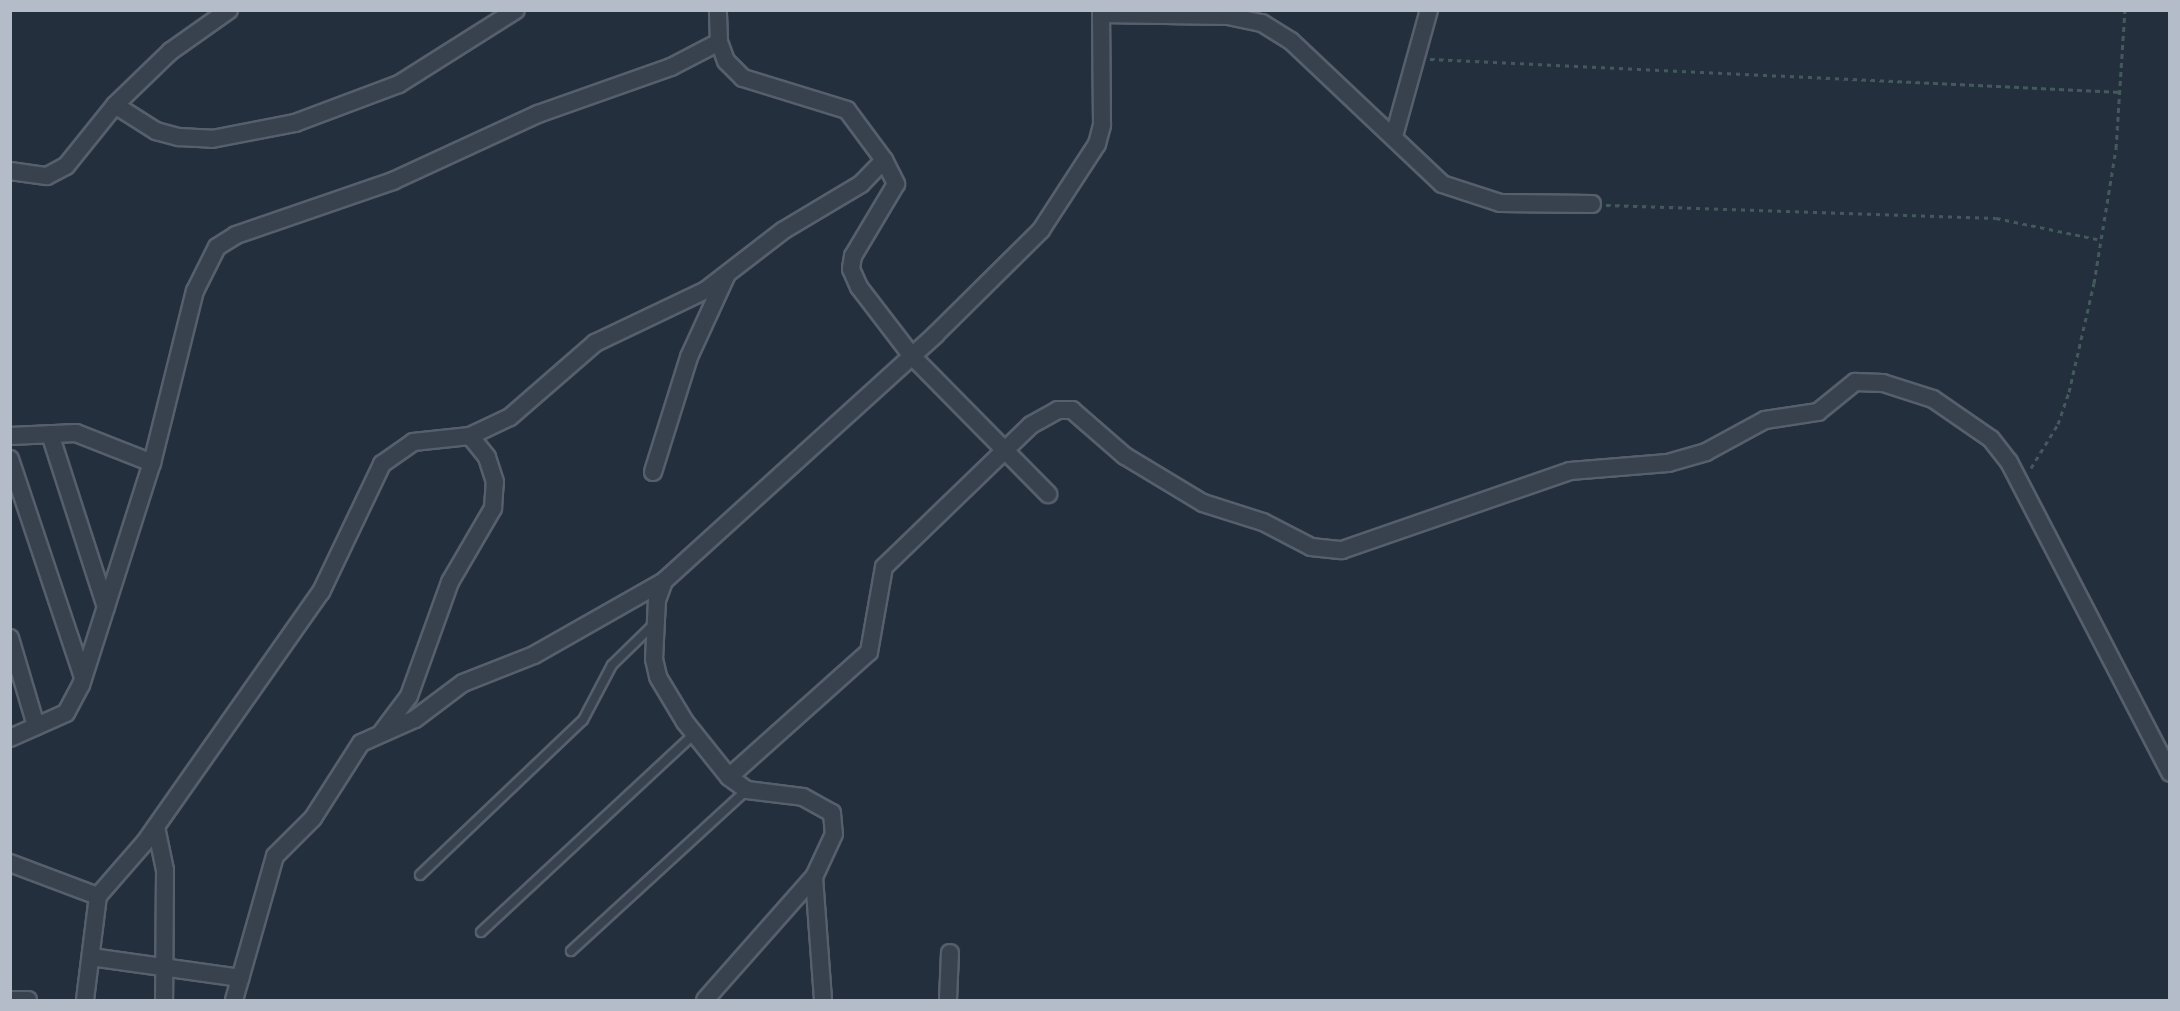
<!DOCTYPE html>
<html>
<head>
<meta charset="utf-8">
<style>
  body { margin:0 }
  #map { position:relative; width:2180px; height:1011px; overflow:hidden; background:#242f3e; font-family:"Archivo Narrow",sans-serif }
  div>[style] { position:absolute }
  .path>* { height:3px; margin-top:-1.5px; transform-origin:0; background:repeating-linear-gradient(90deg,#44595c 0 4.5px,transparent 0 9px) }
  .roads { filter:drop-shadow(2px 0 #565f6c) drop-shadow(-2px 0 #565f6c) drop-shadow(0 2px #565f6c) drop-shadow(0 -2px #565f6c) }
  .lane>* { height:8px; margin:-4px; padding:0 4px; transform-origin:4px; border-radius:4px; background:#38414e }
  .street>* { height:16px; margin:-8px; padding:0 8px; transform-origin:8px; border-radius:8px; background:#38414e }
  span { translate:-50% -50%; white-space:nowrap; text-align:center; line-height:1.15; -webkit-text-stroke:5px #1d2633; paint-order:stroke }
  .frame { position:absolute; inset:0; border:12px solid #b4bcc9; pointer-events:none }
</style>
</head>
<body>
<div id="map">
  <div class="path">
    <div style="left:1430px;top:59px;width:692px;rotate:2.73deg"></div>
    <div style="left:1606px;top:205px;width:390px;rotate:1.9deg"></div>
    <div style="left:1996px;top:218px;width:107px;rotate:11.8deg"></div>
    <div style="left:2031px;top:468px;width:52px;rotate:-58.5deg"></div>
    <div style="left:2058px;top:424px;width:34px;rotate:-71deg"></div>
    <div style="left:2069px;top:392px;width:112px;rotate:-77.1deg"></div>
    <div style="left:2094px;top:283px;width:137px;rotate:-80.7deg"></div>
    <div style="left:2116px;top:148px;width:138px;rotate:-86.3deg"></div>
  </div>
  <div class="roads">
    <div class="lane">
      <div style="left:420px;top:875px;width:225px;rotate:-43.6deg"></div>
      <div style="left:583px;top:720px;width:62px;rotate:-62.2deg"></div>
      <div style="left:612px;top:665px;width:60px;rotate:-44.3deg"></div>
      <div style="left:481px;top:932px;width:292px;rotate:-42.9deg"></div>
      <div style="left:571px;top:951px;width:239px;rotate:-42.5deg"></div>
    </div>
    <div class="street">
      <div style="left:1101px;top:14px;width:127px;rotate:0.9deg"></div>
      <div style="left:1228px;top:16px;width:35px;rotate:12deg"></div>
      <div style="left:1262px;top:23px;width:34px;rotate:32deg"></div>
      <div style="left:1291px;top:41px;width:208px;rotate:43.4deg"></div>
      <div style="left:1442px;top:184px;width:61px;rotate:18.1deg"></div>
      <div style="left:1500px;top:203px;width:92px;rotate:0.6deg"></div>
      <div style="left:115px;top:105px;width:49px;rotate:32.4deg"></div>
      <div style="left:156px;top:131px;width:24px;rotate:15deg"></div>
      <div style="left:179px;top:137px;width:33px;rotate:3deg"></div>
      <div style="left:212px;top:139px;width:85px;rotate:-10.9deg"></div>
      <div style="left:295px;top:123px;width:111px;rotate:-20.6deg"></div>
      <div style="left:399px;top:84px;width:138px;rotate:-32.3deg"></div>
      <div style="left:1394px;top:136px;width:131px;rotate:-74.5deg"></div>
      <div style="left:884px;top:160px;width:27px;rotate:63deg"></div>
      <div style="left:896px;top:184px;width:84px;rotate:120.8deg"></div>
      <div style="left:853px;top:256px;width:13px;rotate:99deg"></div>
      <div style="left:851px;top:269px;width:20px;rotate:66deg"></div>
      <div style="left:859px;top:287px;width:87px;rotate:52.5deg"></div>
      <div style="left:912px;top:356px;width:194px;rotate:45.4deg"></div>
      <div style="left:10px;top:171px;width:37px;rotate:8deg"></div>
      <div style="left:47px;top:176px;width:21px;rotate:-28deg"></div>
      <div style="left:66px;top:166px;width:78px;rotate:-51.2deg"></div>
      <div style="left:115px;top:105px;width:78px;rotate:-44deg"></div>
      <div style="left:171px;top:51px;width:71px;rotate:-35.3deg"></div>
      <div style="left:50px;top:434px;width:182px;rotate:72.1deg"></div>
      <div style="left:10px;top:436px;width:66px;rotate:-2.6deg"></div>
      <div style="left:76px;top:433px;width:82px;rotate:21.5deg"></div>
      <div style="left:10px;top:459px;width:230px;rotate:71.5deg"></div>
      <div style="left:653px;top:472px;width:121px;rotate:-72.6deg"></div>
      <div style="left:689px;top:357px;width:89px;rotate:-65.4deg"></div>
      <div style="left:664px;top:581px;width:20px;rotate:110deg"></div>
      <div style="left:657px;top:600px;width:59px;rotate:92.9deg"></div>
      <div style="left:654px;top:659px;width:18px;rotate:77deg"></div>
      <div style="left:658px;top:677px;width:52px;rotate:59deg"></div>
      <div style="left:685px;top:722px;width:70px;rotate:51.3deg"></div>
      <div style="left:729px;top:777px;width:22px;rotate:36deg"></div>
      <div style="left:747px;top:790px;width:56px;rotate:7.1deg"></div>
      <div style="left:803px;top:797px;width:33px;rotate:29deg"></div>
      <div style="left:832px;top:813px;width:21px;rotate:85deg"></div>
      <div style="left:834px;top:834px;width:47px;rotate:114.9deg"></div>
      <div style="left:814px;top:877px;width:123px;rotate:85.8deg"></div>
      <div style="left:10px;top:638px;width:92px;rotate:73.5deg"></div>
      <div style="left:382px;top:732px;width:45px;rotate:-53.1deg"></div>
      <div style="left:409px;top:696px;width:121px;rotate:-70.2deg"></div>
      <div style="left:450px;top:582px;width:86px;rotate:-59.8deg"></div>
      <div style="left:493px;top:508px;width:26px;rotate:-86deg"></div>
      <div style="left:495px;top:482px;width:26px;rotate:-108deg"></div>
      <div style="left:487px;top:457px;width:27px;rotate:-129deg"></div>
      <div style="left:10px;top:738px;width:61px;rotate:-24.1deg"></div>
      <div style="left:66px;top:713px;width:32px;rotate:-62deg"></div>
      <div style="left:81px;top:685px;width:233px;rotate:-72.3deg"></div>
      <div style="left:152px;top:463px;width:177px;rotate:-76deg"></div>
      <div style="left:195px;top:291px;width:49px;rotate:-63.4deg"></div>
      <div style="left:217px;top:247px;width:22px;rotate:-32deg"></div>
      <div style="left:236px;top:235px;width:166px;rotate:-19deg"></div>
      <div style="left:393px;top:181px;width:160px;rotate:-24.8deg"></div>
      <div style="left:538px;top:114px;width:141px;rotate:-19.5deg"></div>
      <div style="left:671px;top:67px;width:54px;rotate:-27.5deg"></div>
      <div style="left:719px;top:42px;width:32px;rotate:-92deg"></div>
      <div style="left:729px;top:777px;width:188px;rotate:-41.8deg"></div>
      <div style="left:869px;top:652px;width:86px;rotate:-80deg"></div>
      <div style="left:884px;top:567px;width:204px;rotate:-44deg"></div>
      <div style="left:1031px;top:425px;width:31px;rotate:-29deg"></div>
      <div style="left:1058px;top:410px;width:14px"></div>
      <div style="left:1072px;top:410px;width:70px;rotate:41deg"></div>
      <div style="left:1125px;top:456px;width:91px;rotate:31.1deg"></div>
      <div style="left:1203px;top:503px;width:63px;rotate:17.6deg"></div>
      <div style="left:1263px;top:522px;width:54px;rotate:27.5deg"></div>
      <div style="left:1311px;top:547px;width:31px;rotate:6deg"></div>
      <div style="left:1342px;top:550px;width:241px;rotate:-19.1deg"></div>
      <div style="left:1570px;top:471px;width:98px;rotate:-4.7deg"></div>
      <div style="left:1668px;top:463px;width:40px;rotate:-16deg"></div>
      <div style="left:1706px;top:452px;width:67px;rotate:-28.5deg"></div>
      <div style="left:1765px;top:420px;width:54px;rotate:-8.6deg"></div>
      <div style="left:1818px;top:412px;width:48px;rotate:-39deg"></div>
      <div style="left:1855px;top:382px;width:28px;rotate:2deg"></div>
      <div style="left:1883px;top:383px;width:52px;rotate:17.7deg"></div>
      <div style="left:1933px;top:399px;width:70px;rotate:34.6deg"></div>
      <div style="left:1991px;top:439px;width:29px;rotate:52deg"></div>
      <div style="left:2009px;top:462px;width:350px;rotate:62.6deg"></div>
      <div style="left:156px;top:827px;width:44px;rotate:78.2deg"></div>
      <div style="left:165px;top:870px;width:130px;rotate:90.4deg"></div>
      <div style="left:10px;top:863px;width:94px;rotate:20.6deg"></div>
      <div style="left:91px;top:957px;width:151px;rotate:8deg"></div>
      <div style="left:10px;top:1000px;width:18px"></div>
      <div style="left:85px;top:1000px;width:105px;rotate:-82.9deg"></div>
      <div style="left:98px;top:896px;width:72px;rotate:-49deg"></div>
      <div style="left:145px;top:842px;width:306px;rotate:-54.9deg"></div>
      <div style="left:321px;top:592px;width:142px;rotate:-64.5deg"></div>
      <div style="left:382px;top:464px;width:38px;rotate:-35deg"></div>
      <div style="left:413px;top:442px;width:57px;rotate:-6deg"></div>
      <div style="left:470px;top:436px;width:44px;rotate:-25.4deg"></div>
      <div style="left:510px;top:417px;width:113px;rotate:-41deg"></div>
      <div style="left:595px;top:343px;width:123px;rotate:-25.5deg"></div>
      <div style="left:706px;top:290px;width:98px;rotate:-37.6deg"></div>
      <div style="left:784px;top:230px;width:90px;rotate:-30.9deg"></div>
      <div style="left:861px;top:184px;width:33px;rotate:-46deg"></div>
      <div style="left:884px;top:160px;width:62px;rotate:-126.5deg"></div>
      <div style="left:847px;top:110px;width:109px;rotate:-162.9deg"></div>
      <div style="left:743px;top:78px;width:24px;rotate:-135deg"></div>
      <div style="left:726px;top:61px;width:20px;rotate:-110deg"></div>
      <div style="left:234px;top:1000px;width:150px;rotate:-74.1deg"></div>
      <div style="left:275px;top:856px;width:54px;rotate:-45deg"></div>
      <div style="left:313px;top:818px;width:89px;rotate:-57.4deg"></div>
      <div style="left:361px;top:743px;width:59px;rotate:-24deg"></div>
      <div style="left:415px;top:719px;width:60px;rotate:-36.9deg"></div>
      <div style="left:463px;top:683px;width:76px;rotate:-21.5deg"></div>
      <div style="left:534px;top:655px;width:150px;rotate:-29.6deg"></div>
      <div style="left:664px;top:581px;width:366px;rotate:-42.2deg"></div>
      <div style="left:935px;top:335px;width:149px;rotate:-44.7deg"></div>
      <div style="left:1041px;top:230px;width:103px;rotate:-56.9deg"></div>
      <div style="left:1097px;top:144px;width:20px;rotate:-75deg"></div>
      <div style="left:1102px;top:125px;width:115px;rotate:-90.5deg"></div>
      <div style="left:705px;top:1000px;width:164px;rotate:-48.5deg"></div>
      <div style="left:948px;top:1000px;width:47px;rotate:-87.6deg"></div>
    </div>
  </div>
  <div class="frame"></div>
</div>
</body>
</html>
